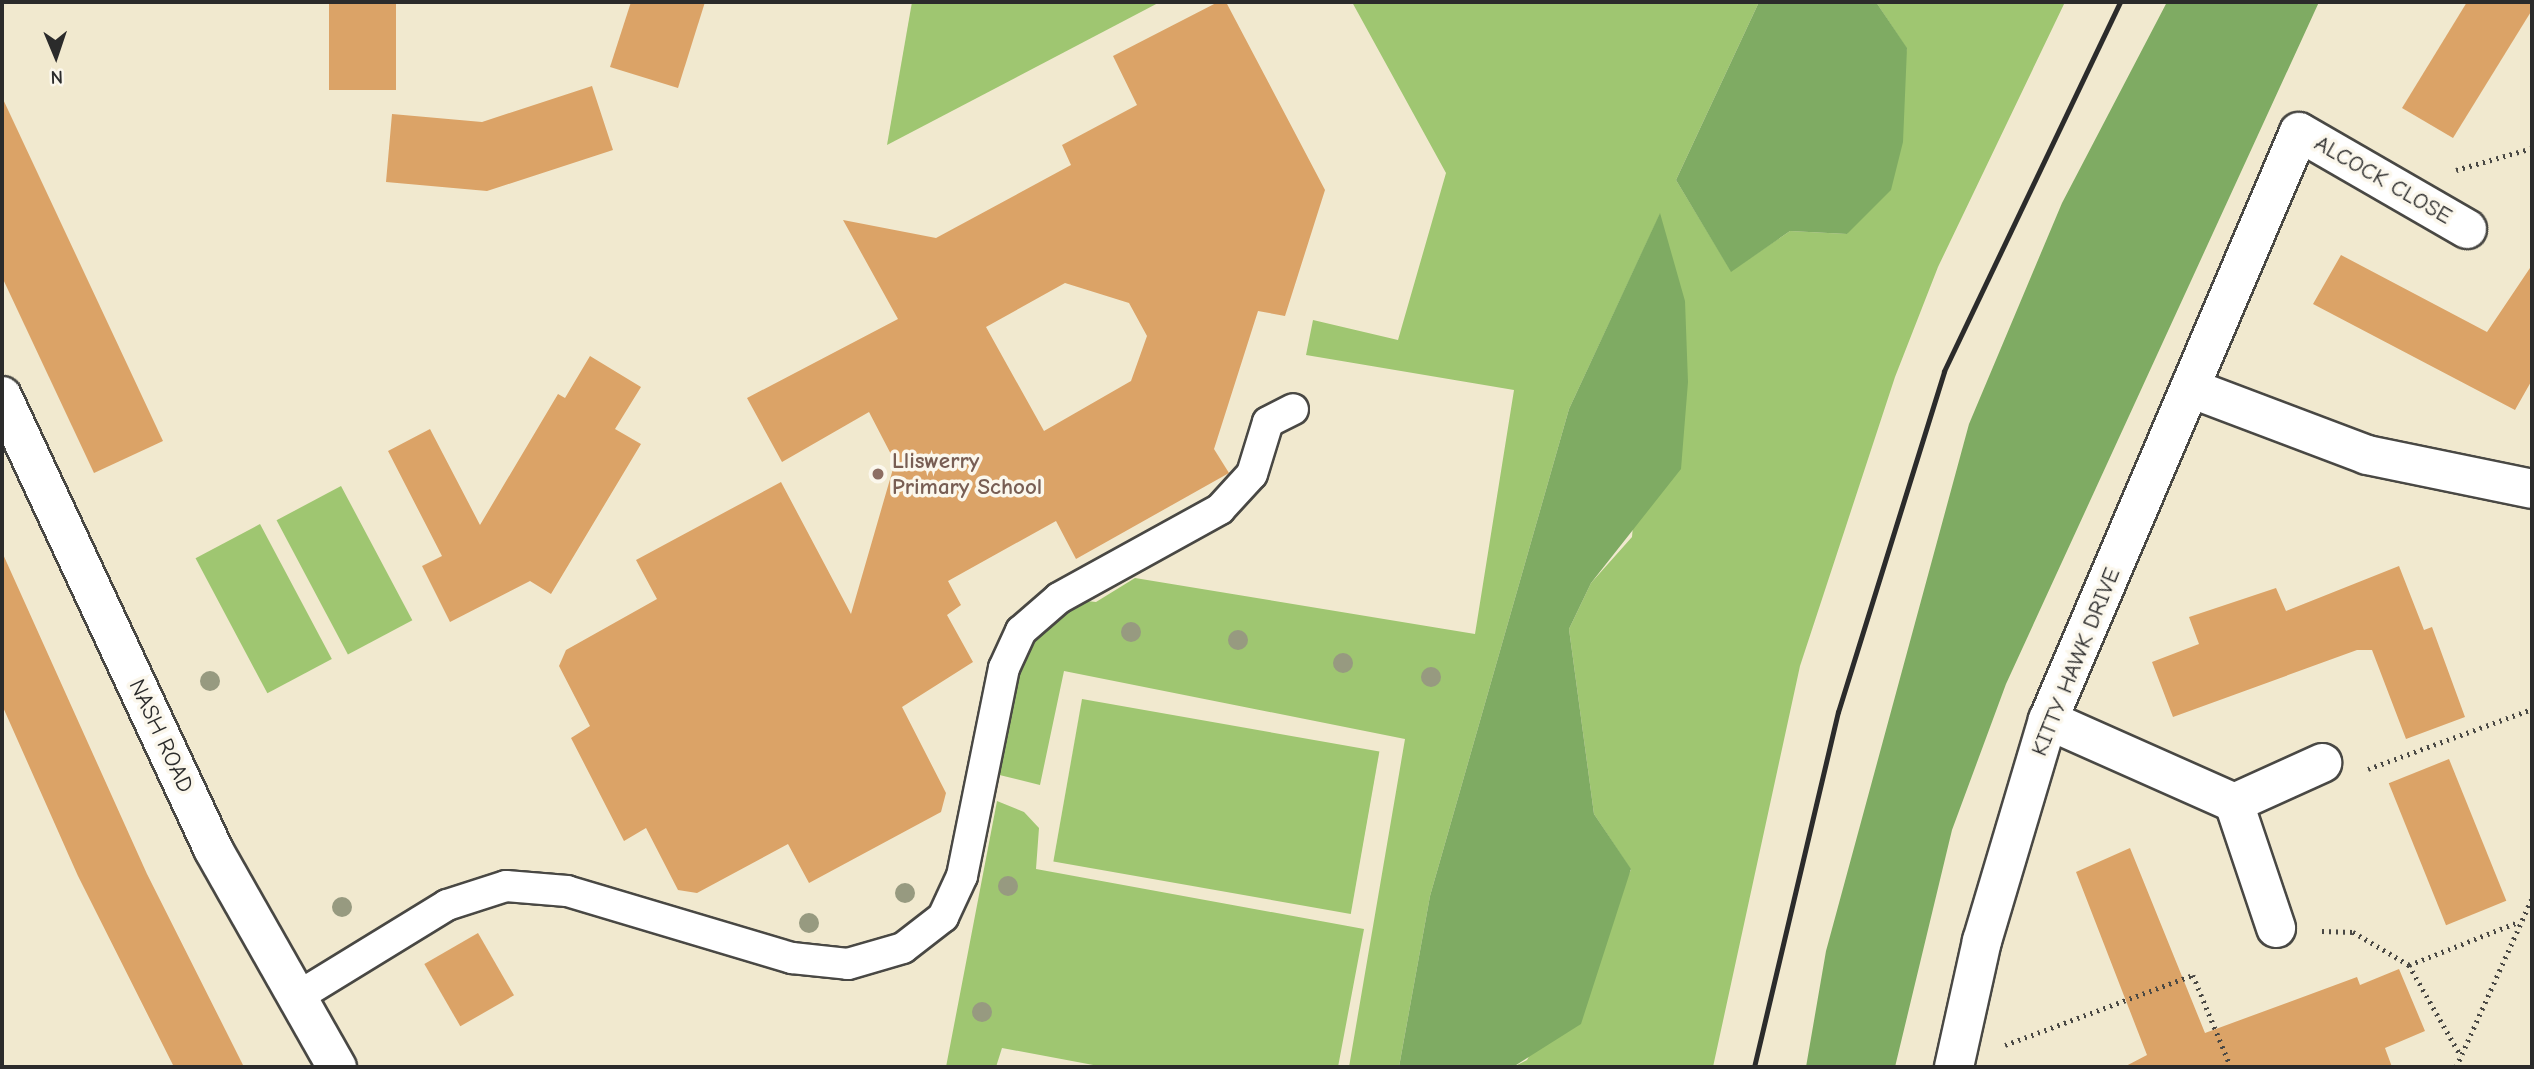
<!DOCTYPE html>
<html>
<head>
<meta charset="utf-8">
<style>
  body { margin:0 }
  #map { position:relative; width:2534px; height:1069px; overflow:hidden; background:#f1e9cf; font-family:"Comic Neue",sans-serif }
  div>[style] { position:absolute }
  .green>* { inset:0; background:#9fc671; transform-origin:0 0 }
  .forest>* { inset:0; background:#7fab63 }
  .building>* { inset:0; background:#dba367; transform-origin:0 0 }
  .path>* { height:4.5px; margin-top:-2.25px; transform-origin:0; background:repeating-linear-gradient(90deg,#494844 0 2px,transparent 0 7px) }
  .roads { filter:drop-shadow(2px 0 #494844) drop-shadow(-2px 0 #494844) drop-shadow(0 2px #494844) drop-shadow(0 -2px #494844) }
  .service>* { height:30px; margin:-15px; padding:0 15px; transform-origin:15px; border-radius:15px; background:#fff }
  .minor>* { height:38px; margin:-19px; padding:0 19px; transform-origin:19px; border-radius:19px; background:#fff }
  .tertiary>* { height:38px; margin:-19px; padding:0 19px; transform-origin:19px; border-radius:19px; background:#fff }
  .rail>* { height:5px; margin:-2.5px; padding:0 2.5px; transform-origin:2.5px; border-radius:2.5px; background:#2b2b2b }
  .trees>* { width:20px; height:20px; margin:-10px; border-radius:50%; background:#979a80 }
  .dots>* { width:19px; height:19px; translate:-50% -50%; box-sizing:border-box; border:4px solid #fbf7ec; border-radius:50% }
  span { translate:-50% -50%; white-space:nowrap; text-align:center; line-height:1.15; -webkit-text-stroke:7px #fbf7ec; paint-order:stroke }
  .street-label { font-size:23px; color:#2b2b2b }
  .education-label { font-size:23px; color:#785e54; font-weight:700 }
  .left { translate:0 -50%; text-align:left }
  .frame { position:absolute; inset:0; border:4px solid #2b2b2b; pointer-events:none }
  .north { position:absolute; left:21px; top:21px; width:70px; height:70px; -webkit-text-stroke:5px #fbf7ec; paint-order:stroke; rotate:178deg; font-size:19px; font-weight:700; line-height:28px; text-align:center; color:#2b2b2b }
  .north::after { content:''; display:block; margin:auto; width:24px; height:32px; background:#2b2b2b; clip-path:polygon(50% 0,100% 100%,50% 72%,0 100%) }
</style>
</head>
<body>
<div id="map">
  <div class="green">
    <div style="clip-path:polygon(912px 2px,1160px 2px,887px 145px)"></div>
    <div style="clip-path:polygon(1352px 2px,1759px 2px,1676px 180px,1731px 271px,1790px 231px,1847px 234px,1907px 49px,1876px 2px,2065px 2px,1938px 267px,1895px 377px,1800px 666px,1713px 1067px,1513px 1067px,1527px 1060px,1631px 870px,1594px 814px,1569px 629px,1591px 583px,1632px 537px,1660px 214px,1569px 409px,1430px 896px,1399px 1067px,1349px 1067px,1405px 739px,1064px 671px,1040px 785px,983px 771px,1004px 668px,1059px 598px,1096px 602px,1135px 578px,1475px 634px,1514px 390px,1306px 355px,1313px 320px,1398px 340px,1446px 173px)"></div>
    <div style="left:341px;top:486px;width:152px;height:73px;rotate:62deg"></div>
    <div style="left:260px;top:524px;width:153px;height:73px;rotate:62deg"></div>
    <div style="left:1082px;top:699px;width:302px;height:165px;rotate:10deg"></div>
    <div style="clip-path:polygon(997px 801px,1024px 812px,1039px 828px,1036px 869px,1364px 929px,1338px 1067px,1104px 1067px,1002px 1048px,996px 1067px,946px 1067px)"></div>
  </div>
  <div class="forest">
    <div style="clip-path:polygon(1759px 2px,1876px 2px,1907px 48px,1903px 142px,1891px 190px,1847px 234px,1790px 231px,1731px 272px,1676px 180px)"></div>
    <div style="clip-path:polygon(2167px 2px,2319px 2px,2006px 684px,1952px 830px,1895px 1067px,1806px 1067px,1826px 951px,1969px 424px,2062px 203px)"></div>
    <div style="clip-path:polygon(1660px 213px,1685px 301px,1688px 382px,1681px 469px,1591px 583px,1569px 629px,1594px 814px,1631px 869px,1581px 1024px,1513px 1067px,1399px 1067px,1430px 896px,1569px 409px)"></div>
  </div>
  <div class="building">
    <div style="left:329px;top:2px;width:67px;height:88px"></div>
    <div style="clip-path:polygon(631px 2px,705px 2px,678px 88px,610px 67px)"></div>
    <div style="clip-path:polygon(evenodd,1218px 2px,1226px 2px,1325px 190px,1285px 316px,1258px 311px,1214px 449px,1229px 473px,1076px 559px,1056px 521px,948px 581px,961px 605px,947px 615px,973px 662px,902px 707px,946px 793px,941px 812px,809px 883px,788px 844px,697px 893px,678px 890px,646px 828px,624px 841px,571px 738px,590px 726px,559px 666px,566px 650px,657px 599px,636px 560px,781px 482px,851px 614px,895px 462px,869px 412px,782px 462px,747px 398px,898px 319px,843px 220px,936px 238px,1071px 165px,1062px 145px,1137px 105px,1113px 56px,1218px 2px,1065px 283px,1129px 303px,1147px 336px,1131px 381px,1044px 431px,986px 327px,1065px 283px)"></div>
    <div style="clip-path:polygon(2467px 2px,2532px 2px,2532px 10px,2453px 138px,2402px 108px)"></div>
    <div style="clip-path:polygon(592px 86px,613px 150px,487px 191px,386px 182px,392px 114px,482px 122px)"></div>
    <div style="clip-path:polygon(2px 97px,163px 441px,94px 473px,2px 277px)"></div>
    <div style="clip-path:polygon(2341px 255px,2487px 332px,2532px 265px,2532px 380px,2515px 410px,2313px 304px)"></div>
    <div style="clip-path:polygon(590px 356px,641px 387px,615px 429px,641px 444px,551px 594px,530px 581px,450px 622px,422px 566px,442px 556px,388px 451px,430px 429px,480px 525px,558px 394px,565px 398px)"></div>
    <div style="clip-path:polygon(2px 552px,147px 874px,244px 1067px,174px 1067px,78px 876px,2px 705px)"></div>
    <div style="clip-path:polygon(2399px 566px,2424px 630px,2432px 627px,2465px 717px,2406px 739px,2372px 650px,2357px 650px,2173px 717px,2152px 662px,2199px 644px,2189px 617px,2276px 588px,2286px 611px)"></div>
    <div style="left:2449px;top:759px;width:153px;height:65px;rotate:68deg"></div>
    <div style="clip-path:polygon(2130px 848px,2205px 1033px,2357px 977px,2360px 985px,2399px 969px,2425px 1031px,2385px 1048px,2392px 1067px,2124px 1067px,2147px 1055px,2076px 872px)"></div>
    <div style="left:478px;top:933px;width:72px;height:62px;rotate:60deg"></div>
  </div>
  <div class="path">
    <div style="left:2456px;top:170px;width:79px;rotate:-16.1deg"></div>
    <div style="left:2368px;top:769px;width:175px;rotate:-20.1deg"></div>
    <div style="left:2322px;top:931px;width:31px;rotate:2deg"></div>
    <div style="left:2353px;top:932px;width:65px;rotate:30.5deg"></div>
    <div style="left:2409px;top:965px;width:117px;rotate:-21.5deg"></div>
    <div style="left:2409px;top:965px;width:105px;rotate:60.3deg"></div>
    <div style="left:2005px;top:1045px;width:201px;rotate:-20.4deg"></div>
    <div style="left:2193px;top:975px;width:100px;rotate:67.6deg"></div>
    <div style="left:2456px;top:1067px;width:185px;rotate:-65.8deg"></div>
  </div>
  <div class="roads">
    <div class="service">
      <div style="left:297px;top:997px;width:176px;rotate:-31.5deg"></div>
      <div style="left:447px;top:905px;width:62px;rotate:-17.9deg"></div>
      <div style="left:506px;top:886px;width:61px;rotate:4.7deg"></div>
      <div style="left:567px;top:891px;width:235px;rotate:16.6deg"></div>
      <div style="left:792px;top:958px;width:56px;rotate:6.1deg"></div>
      <div style="left:848px;top:964px;width:57px;rotate:-16.2deg"></div>
      <div style="left:903px;top:948px;width:51px;rotate:-37.8deg"></div>
      <div style="left:943px;top:917px;width:45px;rotate:-65.1deg"></div>
      <div style="left:962px;top:876px;width:212px;rotate:-78.6deg"></div>
      <div style="left:1004px;top:668px;width:41px;rotate:-65.3deg"></div>
      <div style="left:1021px;top:631px;width:50px;rotate:-41deg"></div>
      <div style="left:1059px;top:598px;width:184px;rotate:-28.9deg"></div>
      <div style="left:1220px;top:509px;width:47px;rotate:-47.6deg"></div>
      <div style="left:1252px;top:474px;width:54px;rotate:-72.9deg"></div>
      <div style="left:1268px;top:422px;width:28px;rotate:-27deg"></div>
    </div>
    <div class="minor">
      <div style="left:2190px;top:388px;width:189px;rotate:20.7deg"></div>
      <div style="left:2367px;top:455px;width:168px;rotate:11.6deg"></div>
      <div style="left:2048px;top:720px;width:204px;rotate:24deg"></div>
      <div style="left:2234px;top:803px;width:132px;rotate:71.4deg"></div>
      <div style="left:2234px;top:803px;width:97px;rotate:-24.4deg"></div>
      <div style="left:1954px;top:1067px;width:129px;rotate:-77.5deg"></div>
      <div style="left:1982px;top:941px;width:231px;rotate:-73.4deg"></div>
      <div style="left:2048px;top:720px;width:639px;rotate:-66.88deg"></div>
      <div style="left:2299px;top:132px;width:194px;rotate:30deg"></div>
    </div>
    <div class="tertiary">
      <div style="left:2px;top:396px;width:500px;rotate:65deg"></div>
      <div style="left:213px;top:849px;width:251px;rotate:60.4deg"></div>
    </div>
  </div>
  <div class="rail">
    <div style="left:1754px;top:1067px;width:365px;rotate:-76.7deg"></div>
    <div style="left:1838px;top:712px;width:357px;rotate:-72.7deg"></div>
    <div style="left:1944px;top:371px;width:409px;rotate:-64.5deg"></div>
  </div>
  <div class="trees">
    <div style="left:1131px;top:632px"></div>
    <div style="left:1238px;top:640px"></div>
    <div style="left:1343px;top:663px"></div>
    <div style="left:1431px;top:677px"></div>
    <div style="left:210px;top:681px"></div>
    <div style="left:1008px;top:886px"></div>
    <div style="left:905px;top:893px"></div>
    <div style="left:342px;top:907px"></div>
    <div style="left:809px;top:923px"></div>
    <div style="left:982px;top:1012px"></div>
  </div>
  <div class="dots">
    <div style="left:878px;top:474px;background:#8d6e63"></div>
  </div>
  <div class="street-label">
    <span style="left:2383px;top:180px;rotate:30deg">ALCOCK CLOSE</span>
    <span style="left:2076px;top:662px;rotate:-68deg">KITTY HAWK DRIVE</span>
    <span style="left:161px;top:736px;rotate:65deg">NASH ROAD</span>
  </div>
  <div class="education-label">
    <span class="left" style="left:892px;top:474px">Lliswerry<br>Primary School</span>
  </div>
  <div class="frame"></div>
  <div class="north">N</div>
</div>
</body>
</html>
